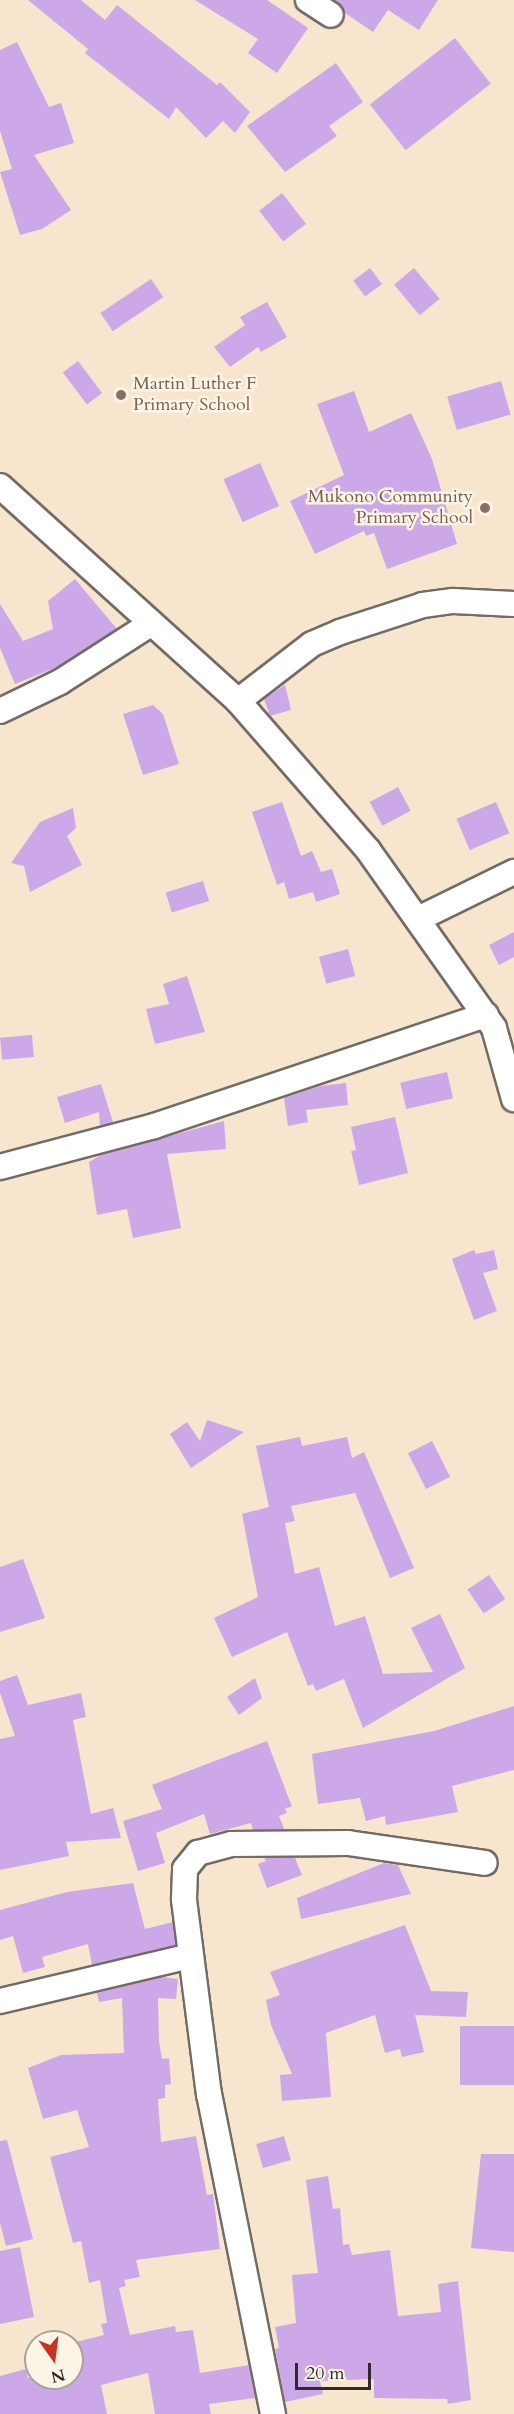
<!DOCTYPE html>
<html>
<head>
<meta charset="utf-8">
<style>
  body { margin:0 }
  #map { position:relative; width:514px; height:2414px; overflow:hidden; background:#f7e6cd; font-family:Cardo,serif }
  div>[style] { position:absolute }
  .building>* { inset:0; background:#cda8e8; transform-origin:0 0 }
  .roads { filter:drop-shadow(2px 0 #726c64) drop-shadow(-2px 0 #726c64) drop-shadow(0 2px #726c64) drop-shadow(0 -2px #726c64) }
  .minor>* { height:24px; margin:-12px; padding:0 12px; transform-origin:12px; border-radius:12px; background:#fff }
  .dots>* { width:16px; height:16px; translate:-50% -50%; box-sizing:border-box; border:3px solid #fcf5e5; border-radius:50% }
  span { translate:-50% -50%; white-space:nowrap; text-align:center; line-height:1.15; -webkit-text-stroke:5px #fcf5e5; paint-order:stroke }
  .education-label { font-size:18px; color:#785e54 }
  .left { translate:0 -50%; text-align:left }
  .right { translate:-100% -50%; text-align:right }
  .north { position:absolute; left:24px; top:2330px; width:60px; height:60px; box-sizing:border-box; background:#fcf5e5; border:2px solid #a8a49b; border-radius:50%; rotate:166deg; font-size:16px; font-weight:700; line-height:24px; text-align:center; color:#2b2b2b }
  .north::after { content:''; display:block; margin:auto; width:21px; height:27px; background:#c8321e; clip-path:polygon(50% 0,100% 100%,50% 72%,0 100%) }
  .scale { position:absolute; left:295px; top:2363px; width:76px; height:27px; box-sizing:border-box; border:3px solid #2b2b2b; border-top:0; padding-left:8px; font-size:18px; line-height:21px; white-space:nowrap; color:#2b2b2b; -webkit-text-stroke:4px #fcf5e5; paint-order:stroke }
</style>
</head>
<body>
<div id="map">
  <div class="building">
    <div style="clip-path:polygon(28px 0,81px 0,105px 20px,117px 5px,217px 85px,220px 82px,250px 112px,235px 133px,223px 121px,206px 138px,176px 107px,169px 119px,85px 53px,88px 49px)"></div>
    <div style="clip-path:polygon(195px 0,267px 0,308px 28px,277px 73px,248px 53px,258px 39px)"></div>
    <div style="clip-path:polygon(334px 0,438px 0,419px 30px,388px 10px,373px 32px,345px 13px)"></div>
    <div style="left:455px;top:38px;width:58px;height:108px;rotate:52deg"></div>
    <div style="clip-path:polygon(17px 42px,49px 107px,61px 103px,74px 143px,34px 155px,71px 210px,42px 229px,20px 235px,0 172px,12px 169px,0 131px,0 50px)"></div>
    <div style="clip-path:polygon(336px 63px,363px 102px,329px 126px,337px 136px,285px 172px,247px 126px)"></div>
    <div style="left:282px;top:193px;width:39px;height:29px;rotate:52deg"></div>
    <div style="left:370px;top:268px;width:20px;height:21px;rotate:53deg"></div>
    <div style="left:414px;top:268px;width:40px;height:26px;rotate:50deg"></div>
    <div style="left:151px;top:279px;width:22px;height:61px;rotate:56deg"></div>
    <div style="clip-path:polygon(267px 302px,287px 337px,261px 352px,258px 347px,230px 367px,214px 347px,245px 325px,240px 317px)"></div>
    <div style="left:78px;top:361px;width:40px;height:19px;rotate:53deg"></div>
    <div style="left:501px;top:381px;width:35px;height:56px;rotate:74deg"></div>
    <div style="clip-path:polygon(354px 391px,369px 432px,411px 413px,432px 459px,457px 544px,387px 569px,374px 533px,366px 536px,364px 531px,315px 554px,290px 501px,344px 475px,317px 404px)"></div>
    <div style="left:260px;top:463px;width:47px;height:40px;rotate:66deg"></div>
    <div style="clip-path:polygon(75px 579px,117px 629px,55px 668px,15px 684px,0 648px,0 604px,23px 641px,53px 629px,48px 601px)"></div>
    <div style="clip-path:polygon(285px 685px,291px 710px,270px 716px,264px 699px)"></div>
    <div style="clip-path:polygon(153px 705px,163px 714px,179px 764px,143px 775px,123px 714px)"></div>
    <div style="left:398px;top:787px;width:27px;height:32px;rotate:62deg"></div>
    <div style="clip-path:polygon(282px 802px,301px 856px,312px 851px,321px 872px,332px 869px,340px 894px,316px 902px,313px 892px,289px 899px,284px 882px,277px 885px,252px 812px)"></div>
    <div style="left:496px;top:802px;width:34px;height:43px;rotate:67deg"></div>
    <div style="clip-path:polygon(73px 808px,76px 828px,67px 836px,82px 865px,30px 892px,24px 866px,11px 863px,40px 822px)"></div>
    <div style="left:203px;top:881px;width:21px;height:39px;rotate:73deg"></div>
    <div style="clip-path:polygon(514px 932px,514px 957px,499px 965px,489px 945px)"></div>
    <div style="left:348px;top:949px;width:28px;height:30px;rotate:75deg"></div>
    <div style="clip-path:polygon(187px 976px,205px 1032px,155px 1044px,146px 1009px,169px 1004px,163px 984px)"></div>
    <div style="left:32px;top:1035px;width:22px;height:32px;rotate:85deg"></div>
    <div style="left:447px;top:1072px;width:27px;height:48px;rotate:77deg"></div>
    <div style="clip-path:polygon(346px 1083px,348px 1105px,306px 1110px,308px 1122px,288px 1126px,284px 1098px,320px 1086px)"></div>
    <div style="clip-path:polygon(101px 1084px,113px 1122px,100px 1126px,99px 1112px,65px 1123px,57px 1097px)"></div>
    <div style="clip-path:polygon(395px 1117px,408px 1173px,359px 1185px,351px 1151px,356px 1150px,351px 1127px)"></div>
    <div style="clip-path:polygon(224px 1121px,226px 1149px,167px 1154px,181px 1228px,133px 1238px,127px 1209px,97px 1215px,89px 1162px,101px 1155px)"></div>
    <div style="clip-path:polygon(474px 1250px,476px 1254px,494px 1250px,498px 1269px,483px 1273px,497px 1311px,474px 1320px,452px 1259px)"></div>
    <div style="clip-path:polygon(207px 1420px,244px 1432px,191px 1468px,170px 1434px,187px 1422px,200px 1441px)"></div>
    <div style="clip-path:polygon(300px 1437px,302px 1446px,347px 1437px,352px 1458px,364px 1452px,414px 1568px,390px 1578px,355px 1493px,291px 1506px,295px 1521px,285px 1523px,295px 1574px,319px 1567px,335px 1626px,365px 1616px,383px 1674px,433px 1672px,411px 1628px,440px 1614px,465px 1668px,363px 1728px,344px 1679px,316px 1691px,313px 1684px,308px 1686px,287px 1632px,232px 1657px,214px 1618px,258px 1597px,242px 1514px,269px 1507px,256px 1446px)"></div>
    <div style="left:432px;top:1441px;width:40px;height:27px;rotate:63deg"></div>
    <div style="clip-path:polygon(23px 1559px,45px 1618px,0 1632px,0 1567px)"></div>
    <div style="left:489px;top:1575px;width:29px;height:26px;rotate:56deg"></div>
    <div style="clip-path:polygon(17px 1675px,28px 1705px,81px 1693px,86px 1717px,73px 1720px,91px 1814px,113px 1808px,121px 1838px,66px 1842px,69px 1856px,0 1870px,0 1739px,15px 1736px,0 1693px,0 1681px)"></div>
    <div style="clip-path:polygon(255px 1678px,262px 1698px,239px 1715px,227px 1697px)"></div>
    <div style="clip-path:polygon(514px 1706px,514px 1770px,452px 1786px,458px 1812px,386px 1825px,385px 1816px,366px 1821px,360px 1798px,318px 1804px,312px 1754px,434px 1731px)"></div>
    <div style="clip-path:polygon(267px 1741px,292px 1807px,285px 1808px,287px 1813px,279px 1816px,284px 1829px,253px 1830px,251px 1823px,210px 1834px,204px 1814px,156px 1833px,165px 1863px,138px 1871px,123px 1821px,162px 1809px,152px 1785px)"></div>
    <div style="clip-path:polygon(264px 1858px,295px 1858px,302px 1875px,267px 1888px,258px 1864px,266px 1861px)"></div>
    <div style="clip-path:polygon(384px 1863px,398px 1865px,411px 1894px,301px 1919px,297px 1898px)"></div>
    <div style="clip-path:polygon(133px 1883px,145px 1929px,173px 1922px,176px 1945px,92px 1965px,88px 1944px,42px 1957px,45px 1967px,23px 1973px,13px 1936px,0 1940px,0 1910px,67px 1892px)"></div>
    <div style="clip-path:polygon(405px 1925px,431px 1991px,468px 1992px,466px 2017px,415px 2015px,424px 2052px,402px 2057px,400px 2049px,385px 2053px,375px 2015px,326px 2033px,331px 2097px,282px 2101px,280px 2075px,292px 2074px,271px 2025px,266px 2000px,280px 1995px,270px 1972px)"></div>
    <div style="clip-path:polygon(162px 1977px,178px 1979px,176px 1999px,158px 1998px,159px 2041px,162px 2059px,169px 2058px,171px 2084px,165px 2085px,165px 2098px,158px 2099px,161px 2142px,196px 2136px,207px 2195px,213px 2194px,220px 2249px,136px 2260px,140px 2277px,124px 2280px,126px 2286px,119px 2288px,130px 2335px,175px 2326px,176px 2332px,193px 2330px,200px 2373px,249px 2365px,255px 2398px,209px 2404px,211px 2414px,155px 2414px,148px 2373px,101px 2385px,107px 2414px,0 2414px,0 2376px,26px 2369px,28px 2378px,72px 2378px,72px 2343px,104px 2335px,101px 2324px,107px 2323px,100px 2280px,89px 2283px,81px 2241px,73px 2243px,50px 2157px,89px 2147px,77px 2110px,43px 2119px,28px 2068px,61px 2055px,124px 2053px,122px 1998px,99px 2002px,97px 1993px)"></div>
    <div style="left:460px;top:2026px;width:54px;height:59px"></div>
    <div style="left:284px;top:2136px;width:25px;height:29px;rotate:74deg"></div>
    <div style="clip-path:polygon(7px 2140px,33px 2239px,6px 2246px,0 2223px,0 2141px)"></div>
    <div style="clip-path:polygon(481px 2154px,514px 2154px,514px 2252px,471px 2248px)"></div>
    <div style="clip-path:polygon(328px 2176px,333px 2209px,340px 2208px,343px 2245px,349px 2244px,352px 2255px,390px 2250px,398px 2316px,441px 2312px,438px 2284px,458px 2281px,471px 2400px,448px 2404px,447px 2399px,374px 2398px,374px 2379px,320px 2381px,323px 2394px,285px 2402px,275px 2349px,279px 2348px,275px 2327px,296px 2323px,292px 2275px,318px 2273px,306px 2180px)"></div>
    <div style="clip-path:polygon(20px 2247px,34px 2317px,0 2324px,0 2251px)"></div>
  </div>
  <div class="roads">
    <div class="minor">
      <div style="left:308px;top:0;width:27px;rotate:33deg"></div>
      <div style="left:0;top:486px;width:321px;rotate:42.1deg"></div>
      <div style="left:238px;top:701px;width:198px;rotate:48.9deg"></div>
      <div style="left:368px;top:850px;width:218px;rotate:54.7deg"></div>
      <div style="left:494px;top:1028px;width:74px;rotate:74.3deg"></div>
      <div style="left:238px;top:701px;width:93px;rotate:-37.6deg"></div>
      <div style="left:312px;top:644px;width:30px;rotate:-23deg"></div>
      <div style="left:340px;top:632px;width:87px;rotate:-18deg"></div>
      <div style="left:423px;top:605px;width:30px;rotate:-8deg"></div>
      <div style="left:453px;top:601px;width:61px;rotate:2.8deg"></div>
      <div style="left:0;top:711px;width:67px;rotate:-25.8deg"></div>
      <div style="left:60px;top:682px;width:109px;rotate:-32.7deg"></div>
      <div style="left:420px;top:918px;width:105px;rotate:-26.1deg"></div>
      <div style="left:0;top:1167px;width:159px;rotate:-14.9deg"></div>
      <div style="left:154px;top:1126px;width:350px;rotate:-18.5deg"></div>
      <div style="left:0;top:2001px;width:196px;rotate:-13.3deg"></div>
      <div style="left:273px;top:2414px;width:325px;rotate:-101.3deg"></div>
      <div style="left:209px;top:2095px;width:198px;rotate:-97.3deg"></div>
      <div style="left:184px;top:1899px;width:30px;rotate:-88deg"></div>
      <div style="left:185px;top:1869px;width:21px;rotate:-51deg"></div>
      <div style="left:198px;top:1853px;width:34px;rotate:-15deg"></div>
      <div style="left:231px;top:1844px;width:117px;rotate:-0.5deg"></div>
      <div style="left:348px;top:1843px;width:138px;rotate:8.3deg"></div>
    </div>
  </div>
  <div class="dots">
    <div style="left:121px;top:395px;background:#8d6e63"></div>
    <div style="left:485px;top:508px;background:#8d6e63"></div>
  </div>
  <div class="education-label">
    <span class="left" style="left:133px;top:395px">Martin Luther F<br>Primary School</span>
    <span class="right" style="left:473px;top:508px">Mukono Community<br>Primary School</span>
  </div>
  <div class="north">N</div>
  <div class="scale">20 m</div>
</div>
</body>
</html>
